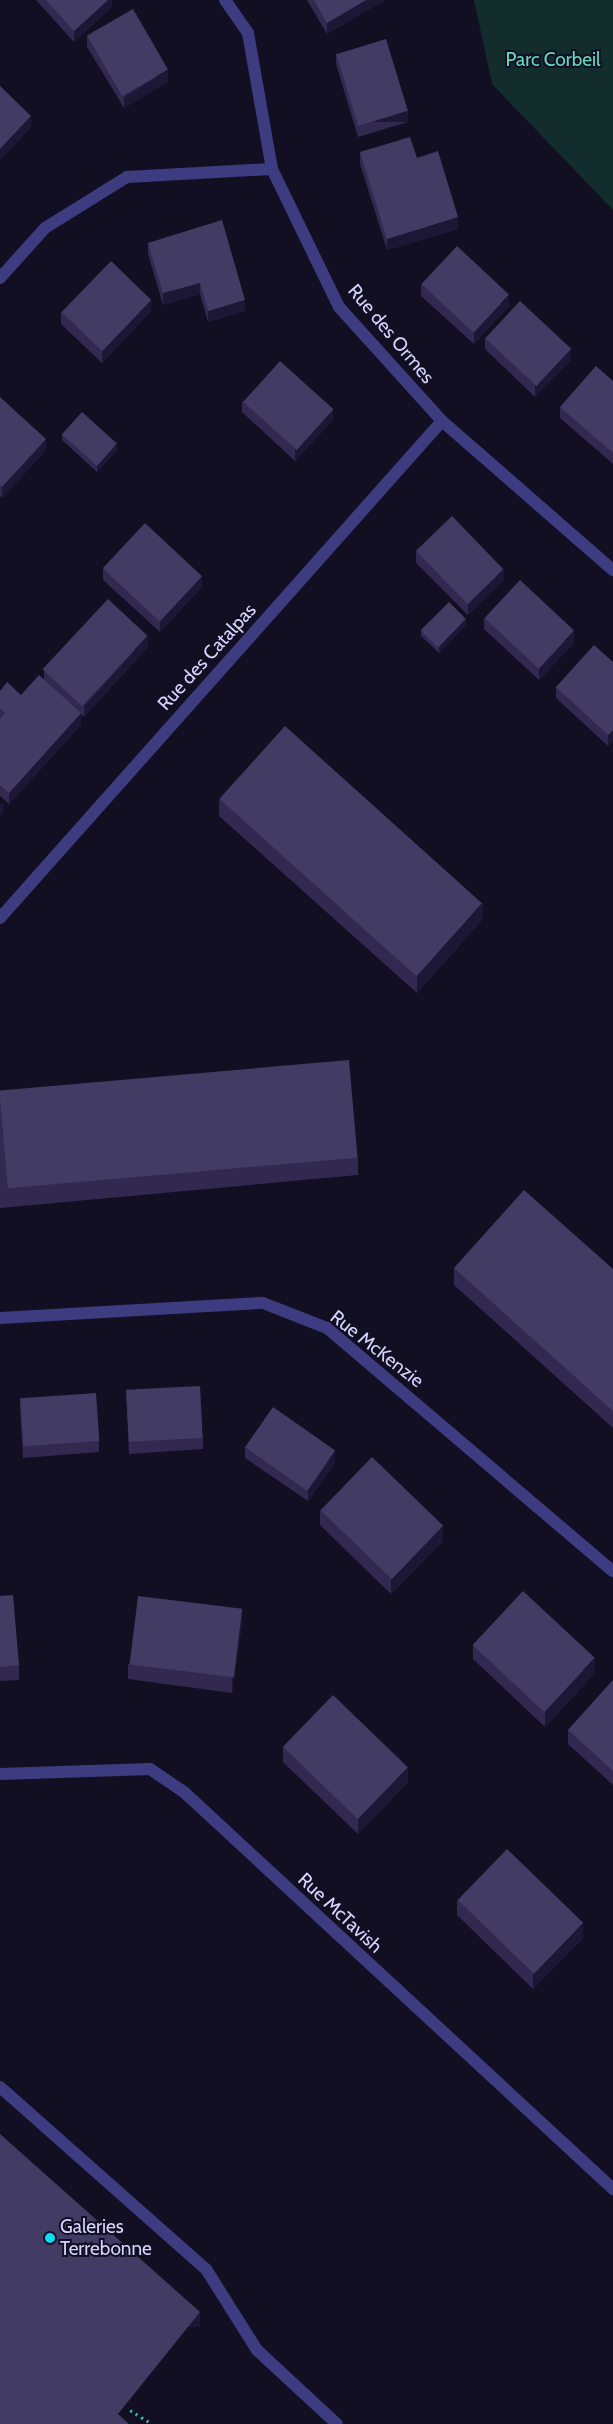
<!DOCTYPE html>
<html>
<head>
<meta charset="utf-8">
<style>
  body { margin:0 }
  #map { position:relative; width:613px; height:2424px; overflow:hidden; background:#120f23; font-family:Cabin,sans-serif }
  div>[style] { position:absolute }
  .green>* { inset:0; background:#122d2b }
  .path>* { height:3px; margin-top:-1.5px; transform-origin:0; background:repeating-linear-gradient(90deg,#34b0a7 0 2.5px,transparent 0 6.5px) }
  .minor>* { height:12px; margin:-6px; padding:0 6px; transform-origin:6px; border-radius:6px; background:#3e3c80 }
  .wall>* { inset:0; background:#312950 }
  .shaded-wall>* { inset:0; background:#1d1736; transform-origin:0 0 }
  .building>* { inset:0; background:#423b63; transform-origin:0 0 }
  .dots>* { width:14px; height:14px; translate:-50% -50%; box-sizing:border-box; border:2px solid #120f23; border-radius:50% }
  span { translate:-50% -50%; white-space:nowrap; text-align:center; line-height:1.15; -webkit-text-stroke:4px #120f23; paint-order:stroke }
  .park-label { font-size:19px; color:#62dabb }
  .street-label { font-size:19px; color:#d7d3fd }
  .poi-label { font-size:19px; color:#d7d3fd }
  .left { translate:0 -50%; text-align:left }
</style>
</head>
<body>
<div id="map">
  <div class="green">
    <div style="clip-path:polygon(474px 0,613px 0,613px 210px,492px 84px)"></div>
  </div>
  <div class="path">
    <div style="left:130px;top:2410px;width:26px;rotate:32deg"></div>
  </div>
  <div class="minor">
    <div style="left:225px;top:0;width:40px;rotate:55.1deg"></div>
    <div style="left:248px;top:33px;width:138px;rotate:80deg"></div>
    <div style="left:272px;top:169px;width:153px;rotate:64.1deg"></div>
    <div style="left:339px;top:307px;width:154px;rotate:47.9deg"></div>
    <div style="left:442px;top:421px;width:227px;rotate:41.1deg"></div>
    <div style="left:0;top:278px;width:67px;rotate:-48deg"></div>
    <div style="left:45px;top:228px;width:97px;rotate:-31.9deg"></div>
    <div style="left:127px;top:177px;width:145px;rotate:-3.2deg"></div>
    <div style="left:0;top:918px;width:665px;rotate:-48.35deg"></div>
    <div style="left:0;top:1318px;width:263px;rotate:-3.3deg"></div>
    <div style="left:263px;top:1303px;width:69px;rotate:21.3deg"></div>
    <div style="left:327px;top:1328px;width:375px;rotate:40.4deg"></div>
    <div style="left:0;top:1774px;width:150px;rotate:-1.9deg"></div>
    <div style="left:150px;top:1769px;width:41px;rotate:34.1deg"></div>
    <div style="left:184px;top:1792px;width:585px;rotate:42.78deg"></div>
    <div style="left:0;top:2087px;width:275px;rotate:41.5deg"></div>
    <div style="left:206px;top:2269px;width:96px;rotate:57.8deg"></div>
    <div style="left:257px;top:2350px;width:109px;rotate:42.8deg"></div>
  </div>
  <div class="wall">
    <div style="clip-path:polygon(36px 0,112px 0,112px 7px,74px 42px)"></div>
    <div style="clip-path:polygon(307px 0,385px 0,327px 34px)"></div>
    <div style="clip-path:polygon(87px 36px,168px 82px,124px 108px,87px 47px)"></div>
    <div style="clip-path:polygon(336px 53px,408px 122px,358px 137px,336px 64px)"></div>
    <div style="clip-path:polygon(360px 152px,417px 158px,458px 229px,387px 250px,360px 164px)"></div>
    <div style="clip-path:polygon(148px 243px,245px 311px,208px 322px,200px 294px,163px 305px,148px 254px)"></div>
    <div style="clip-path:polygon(421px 284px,509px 306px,474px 344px,421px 296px)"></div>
    <div style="clip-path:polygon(151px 311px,102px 363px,61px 324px,61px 312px)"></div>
    <div style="clip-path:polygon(485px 338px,571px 360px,535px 397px,485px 349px)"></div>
    <div style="clip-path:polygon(613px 381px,613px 464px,560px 418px,560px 407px)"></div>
    <div style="clip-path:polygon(0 397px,46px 450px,2px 498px,0 496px)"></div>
    <div style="clip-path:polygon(242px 401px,333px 420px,295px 461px,242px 412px)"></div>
    <div style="clip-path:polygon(62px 434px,117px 450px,97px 472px,62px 440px)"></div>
    <div style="clip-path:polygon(416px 551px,504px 580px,468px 615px,416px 563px)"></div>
    <div style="clip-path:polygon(103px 569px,202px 587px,160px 632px,103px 580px)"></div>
    <div style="clip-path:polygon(484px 618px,574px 643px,539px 680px,484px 629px)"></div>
    <div style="clip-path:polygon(466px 625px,439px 653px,421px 636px,421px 630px)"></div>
    <div style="clip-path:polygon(148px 647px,84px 717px,81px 714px,81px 725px,9px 804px,0 796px,0 691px,21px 695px,44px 680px,44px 670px)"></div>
    <div style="clip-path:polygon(613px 662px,613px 741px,608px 746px,556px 698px,556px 687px)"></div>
    <div style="clip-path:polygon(219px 799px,483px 919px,417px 993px,219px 816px)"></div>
    <div style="clip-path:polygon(0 1096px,358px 1158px,358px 1175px,0 1208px)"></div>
    <div style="clip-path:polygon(454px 1268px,613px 1269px,613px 1428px,454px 1285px)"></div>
    <div style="clip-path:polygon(126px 1390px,203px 1438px,203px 1449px,129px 1454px)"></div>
    <div style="clip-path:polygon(20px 1398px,99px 1441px,99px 1452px,23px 1458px,20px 1409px)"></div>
    <div style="clip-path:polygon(245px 1447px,335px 1463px,308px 1501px,245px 1458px)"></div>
    <div style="clip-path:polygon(320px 1510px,443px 1541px,391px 1594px,320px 1525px)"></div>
    <div style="clip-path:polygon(0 1596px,19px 1665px,19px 1680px,0 1681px)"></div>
    <div style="clip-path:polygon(242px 1624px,232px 1693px,128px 1679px,128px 1664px)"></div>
    <div style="clip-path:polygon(473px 1645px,595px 1673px,545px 1727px,473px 1659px)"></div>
    <div style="clip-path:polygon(613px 1680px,613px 1785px,568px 1744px,568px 1730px)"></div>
    <div style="clip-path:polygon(283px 1747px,408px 1782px,358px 1834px,283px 1762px)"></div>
    <div style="clip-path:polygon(457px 1900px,583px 1938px,533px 1989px,457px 1915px)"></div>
  </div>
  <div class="shaded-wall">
    <div style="clip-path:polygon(108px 0,112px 0,112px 7px,74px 42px,74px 31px)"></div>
    <div style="clip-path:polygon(366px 0,385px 0,327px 34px,327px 23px)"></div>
    <div style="clip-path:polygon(168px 70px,168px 82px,124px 108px,124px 97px)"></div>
    <div style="left:408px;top:111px;width:11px;height:52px;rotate:90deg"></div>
    <div style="clip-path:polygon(31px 116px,31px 128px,0 160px,0 149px)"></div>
    <div style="clip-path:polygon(458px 217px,458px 229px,387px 250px,387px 239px)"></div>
    <div style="clip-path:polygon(200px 283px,200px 294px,163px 305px,163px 293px)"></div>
    <div style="clip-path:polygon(509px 295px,509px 306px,474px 344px,474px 333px)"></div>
    <div style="clip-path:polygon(151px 300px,151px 311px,102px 363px,102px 352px)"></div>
    <div style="clip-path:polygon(245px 300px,245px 311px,208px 322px,208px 311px)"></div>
    <div style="clip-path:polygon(571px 349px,571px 360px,535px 397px,535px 386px)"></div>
    <div style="clip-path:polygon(333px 409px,333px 420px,295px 461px,295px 450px)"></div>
    <div style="clip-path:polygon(46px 439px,46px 450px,2px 498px,2px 487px)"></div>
    <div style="clip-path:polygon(117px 444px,117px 450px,97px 472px,97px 466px)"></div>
    <div style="clip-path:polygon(504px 569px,504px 580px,468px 615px,468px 604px)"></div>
    <div style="clip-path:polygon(202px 576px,202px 587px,160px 632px,160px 621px)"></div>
    <div style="clip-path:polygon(466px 619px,466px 625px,439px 653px,439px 647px)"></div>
    <div style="clip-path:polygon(574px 631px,574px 643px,539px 680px,539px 669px)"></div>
    <div style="clip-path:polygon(148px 636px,148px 647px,84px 717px,84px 706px)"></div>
    <div style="clip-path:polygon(81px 713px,81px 725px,9px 804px,9px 793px)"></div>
    <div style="clip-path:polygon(613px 730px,613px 741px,608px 746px,608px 735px)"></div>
    <div style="clip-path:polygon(3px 802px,3px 813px,0 816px,0 805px)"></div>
    <div style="clip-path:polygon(483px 902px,483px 919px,417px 993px,417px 976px)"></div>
    <div style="clip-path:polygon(335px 1451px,335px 1463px,308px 1501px,308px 1490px)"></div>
    <div style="clip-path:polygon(443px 1526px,443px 1541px,391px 1594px,391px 1579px)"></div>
    <div style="clip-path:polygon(242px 1609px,242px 1624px,232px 1693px,232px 1679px)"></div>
    <div style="clip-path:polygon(595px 1658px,595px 1673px,545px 1727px,545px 1712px)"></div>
    <div style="clip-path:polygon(408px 1767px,408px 1782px,358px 1834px,358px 1819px)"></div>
    <div style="clip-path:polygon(583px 1923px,583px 1938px,533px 1989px,533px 1974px)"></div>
    <div style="left:200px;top:2312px;width:15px;height:131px;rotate:90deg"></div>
  </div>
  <div class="building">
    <div style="clip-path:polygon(46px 0,108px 0,74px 31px)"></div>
    <div style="clip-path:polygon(314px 0,366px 0,327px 23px)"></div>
    <div style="left:133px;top:9px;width:70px;height:53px;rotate:60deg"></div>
    <div style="left:386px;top:39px;width:75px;height:52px;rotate:73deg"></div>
    <div style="clip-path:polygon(0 86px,31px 116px,0 149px)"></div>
    <div style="clip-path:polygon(410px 137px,417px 158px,438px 151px,458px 217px,387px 239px,360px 152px)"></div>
    <div style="clip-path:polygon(222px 220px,245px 300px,208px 311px,200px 283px,163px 293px,148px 243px)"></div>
    <div style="left:457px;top:246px;width:71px;height:52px;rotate:43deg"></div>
    <div style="left:111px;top:261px;width:56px;height:71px;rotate:44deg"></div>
    <div style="left:520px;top:301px;width:70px;height:51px;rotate:43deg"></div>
    <div style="left:280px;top:361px;width:72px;height:55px;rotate:42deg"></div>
    <div style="clip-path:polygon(596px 366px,613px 381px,613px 453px,560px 407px)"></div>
    <div style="clip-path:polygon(0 397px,46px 439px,2px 487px,0 485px)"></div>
    <div style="left:82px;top:412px;width:47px;height:30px;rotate:42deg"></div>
    <div style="left:452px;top:516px;width:74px;height:50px;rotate:46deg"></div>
    <div style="left:145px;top:523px;width:78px;height:62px;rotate:43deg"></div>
    <div style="left:520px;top:580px;width:74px;height:52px;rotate:43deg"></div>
    <div style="left:108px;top:599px;width:54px;height:96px;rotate:43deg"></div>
    <div style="left:449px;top:602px;width:24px;height:40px;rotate:45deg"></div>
    <div style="clip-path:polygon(594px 645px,613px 662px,613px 730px,608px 735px,556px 687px)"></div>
    <div style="clip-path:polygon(39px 675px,81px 713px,9px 793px,0 785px,0 719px,5px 713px,0 708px,0 691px,7px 682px,21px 695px)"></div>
    <div style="left:285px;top:726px;width:265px;height:98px;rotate:42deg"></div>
    <div style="left:349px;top:1060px;width:98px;height:351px;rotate:85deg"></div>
    <div style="clip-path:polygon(524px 1190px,613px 1269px,613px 1411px,454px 1268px)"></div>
    <div style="left:200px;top:1386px;width:52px;height:74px;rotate:87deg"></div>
    <div style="left:96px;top:1393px;width:48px;height:76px;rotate:86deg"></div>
    <div style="left:273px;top:1407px;width:76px;height:49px;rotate:35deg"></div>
    <div style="left:372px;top:1457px;width:99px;height:74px;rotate:44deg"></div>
    <div style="left:523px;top:1591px;width:98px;height:74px;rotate:43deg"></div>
    <div style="clip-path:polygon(13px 1595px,19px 1665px,0 1667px,0 1596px)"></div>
    <div style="left:138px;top:1596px;width:105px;height:69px;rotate:7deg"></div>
    <div style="clip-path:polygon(613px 1680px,613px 1771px,568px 1730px)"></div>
    <div style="left:333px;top:1695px;width:104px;height:72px;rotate:44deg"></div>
    <div style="left:507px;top:1849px;width:106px;height:71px;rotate:44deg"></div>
    <div style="clip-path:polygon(0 2134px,200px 2312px,118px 2414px,129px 2424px,0 2424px)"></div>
  </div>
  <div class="dots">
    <div style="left:50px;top:2238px;background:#0adcf2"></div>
  </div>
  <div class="park-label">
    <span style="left:553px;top:60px">Parc Corbeil</span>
  </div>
  <div class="street-label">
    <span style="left:391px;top:334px;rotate:50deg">Rue des Ormes</span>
    <span style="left:207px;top:657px;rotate:-48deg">Rue des Catalpas</span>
    <span style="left:377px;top:1349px;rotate:38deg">Rue McKenzie</span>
    <span style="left:340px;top:1913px;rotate:43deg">Rue McTavish</span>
  </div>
  <div class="poi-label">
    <span class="left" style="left:60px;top:2238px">Galeries<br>Terrebonne</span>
  </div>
</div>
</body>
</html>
